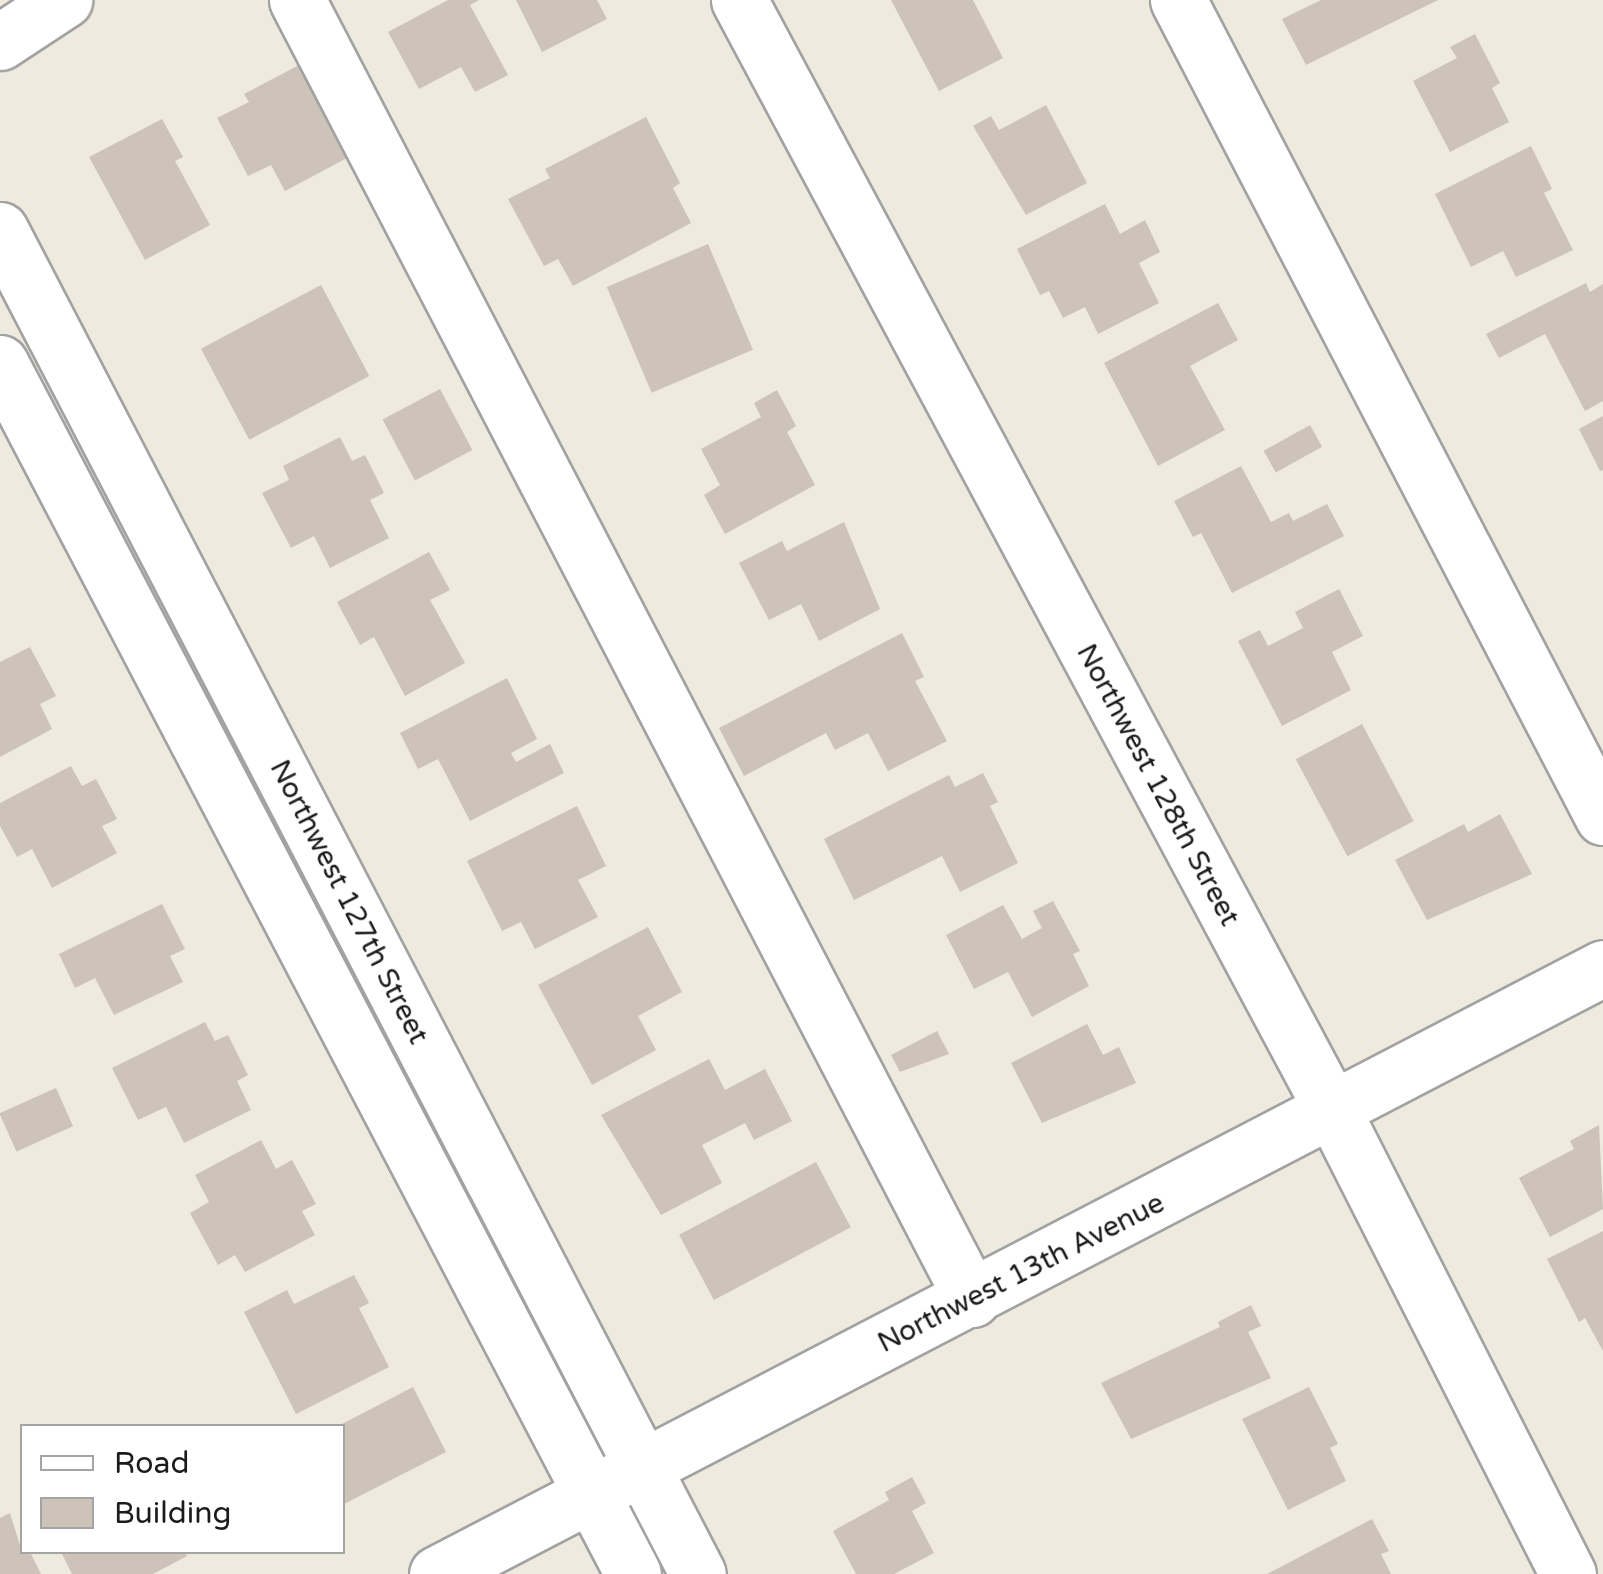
<!DOCTYPE html>
<html>
<head>
<meta charset="utf-8">
<style>
  body { margin:0 }
  #map { position:relative; width:1603px; height:1574px; overflow:hidden; background:#eeeade; font-family:"Varela Round",sans-serif }
  div>[style] { position:absolute }
  .building>* { inset:0; background:#cec3b8; transform-origin:0 0 }
  .roads { filter:drop-shadow(2px 0 #a2a2a2) drop-shadow(-2px 0 #a2a2a2) drop-shadow(0 2px #a2a2a2) drop-shadow(0 -2px #a2a2a2) }
  .minor>* { height:55px; margin:-27.5px; padding:0 27.5px; transform-origin:27.5px; border-radius:27.5px; background:#fff }
  span { translate:-50% -50%; white-space:nowrap; text-align:center; line-height:1.15; -webkit-text-stroke:10px #fff; paint-order:stroke }
  .street-label { font-size:28px; color:#1b1b1b }
  .legend { position:absolute; left:20px; top:1424px; width:325px; height:130px; box-sizing:border-box; background:#fff; border:2px solid #a4a4a4; margin:0; padding:12px 18px; list-style:none; font-size:30px; color:#1b1b1b }
  .legend li { display:flex; align-items:center; gap:20px; height:50px }
  .legend b { width:50px; border:2px solid #a4a4a4 }
</style>
</head>
<body>
<div id="map">
  <div class="building">
    <div style="clip-path:polygon(448px 0,479px 0,470px 5px,508px 75px,475px 92px,461px 67px,419px 89px,388px 32px)"></div>
    <div style="clip-path:polygon(516px 0,597px 0,607px 19px,542px 52px)"></div>
    <div style="clip-path:polygon(891px 0,973px 0,1003px 58px,939px 91px)"></div>
    <div style="clip-path:polygon(1321px 0,1438px 0,1306px 65px,1282px 19px)"></div>
    <div style="clip-path:polygon(1475px 34px,1500px 83px,1492px 88px,1509px 122px,1450px 152px,1413px 81px,1457px 58px,1450px 47px)"></div>
    <div style="clip-path:polygon(299px 65px,347px 158px,285px 191px,271px 165px,248px 176px,217px 118px,249px 102px,244px 94px)"></div>
    <div style="clip-path:polygon(1046px 105px,1087px 183px,1026px 215px,973px 126px,991px 116px,999px 130px)"></div>
    <div style="clip-path:polygon(646px 117px,680px 183px,673px 188px,691px 223px,573px 286px,558px 259px,544px 266px,508px 199px,550px 178px,545px 169px)"></div>
    <div style="clip-path:polygon(162px 119px,183px 157px,175px 161px,210px 225px,145px 260px,89px 157px)"></div>
    <div style="clip-path:polygon(1531px 146px,1552px 189px,1544px 193px,1573px 250px,1516px 277px,1503px 251px,1471px 267px,1435px 194px)"></div>
    <div style="clip-path:polygon(1105px 204px,1120px 234px,1145px 220px,1160px 252px,1139px 263px,1159px 303px,1098px 334px,1085px 307px,1063px 318px,1049px 291px,1040px 295px,1017px 249px)"></div>
    <div style="left:708px;top:244px;width:115px;height:110px;rotate:67deg"></div>
    <div style="clip-path:polygon(1586px 283px,1590px 292px,1603px 284px,1603px 401px,1585px 411px,1545px 334px,1499px 358px,1486px 334px)"></div>
    <div style="left:321px;top:285px;width:103px;height:136px;rotate:62deg"></div>
    <div style="clip-path:polygon(1218px 303px,1238px 340px,1190px 366px,1225px 430px,1158px 466px,1104px 363px)"></div>
    <div style="left:440px;top:389px;width:69px;height:65px;rotate:62deg"></div>
    <div style="clip-path:polygon(777px 390px,796px 426px,787px 432px,815px 485px,725px 534px,704px 495px,720px 485px,701px 449px,761px 417px,754px 403px)"></div>
    <div style="clip-path:polygon(1603px 416px,1603px 470px,1600px 471px,1579px 429px)"></div>
    <div style="left:1310px;top:425px;width:25px;height:53px;rotate:61deg"></div>
    <div style="clip-path:polygon(340px 437px,352px 461px,365px 455px,384px 493px,370px 500px,389px 538px,330px 568px,314px 536px,291px 548px,262px 493px,289px 480px,283px 466px)"></div>
    <div style="clip-path:polygon(1241px 466px,1271px 522px,1289px 513px,1293px 521px,1327px 504px,1344px 536px,1232px 593px,1201px 533px,1193px 537px,1174px 501px)"></div>
    <div style="clip-path:polygon(844px 522px,880px 609px,819px 641px,801px 604px,769px 620px,739px 563px,782px 541px,787px 551px)"></div>
    <div style="clip-path:polygon(429px 552px,450px 590px,430px 600px,465px 663px,405px 696px,374px 637px,360px 645px,337px 602px)"></div>
    <div style="clip-path:polygon(1339px 589px,1363px 636px,1332px 652px,1351px 690px,1282px 726px,1238px 641px,1260px 630px,1268px 646px,1303px 628px,1295px 612px)"></div>
    <div style="clip-path:polygon(902px 633px,924px 677px,915px 681px,947px 741px,888px 771px,868px 733px,835px 750px,826px 733px,744px 776px,719px 728px)"></div>
    <div style="clip-path:polygon(30px 647px,56px 696px,40px 704px,52px 729px,0 757px,0 662px)"></div>
    <div style="clip-path:polygon(507px 678px,537px 739px,511px 753px,516px 762px,550px 744px,564px 773px,470px 821px,438px 759px,418px 769px,400px 733px)"></div>
    <div style="left:1362px;top:724px;width:110px;height:75px;rotate:62deg"></div>
    <div style="clip-path:polygon(71px 766px,82px 786px,96px 779px,117px 819px,102px 826px,117px 853px,52px 888px,32px 849px,17px 857px,0 826px,0 803px)"></div>
    <div style="clip-path:polygon(983px 773px,998px 802px,990px 806px,1018px 863px,960px 892px,942px 856px,854px 900px,824px 839px,949px 775px,955px 787px)"></div>
    <div style="clip-path:polygon(577px 806px,606px 866px,578px 880px,598px 917px,535px 949px,521px 922px,502px 931px,467px 861px)"></div>
    <div style="clip-path:polygon(1500px 814px,1532px 874px,1427px 920px,1395px 860px,1464px 824px,1468px 832px)"></div>
    <div style="clip-path:polygon(1053px 901px,1080px 951px,1073px 954px,1089px 986px,1032px 1017px,1008px 972px,974px 989px,946px 935px,1003px 905px,1022px 939px,1042px 928px,1033px 911px)"></div>
    <div style="clip-path:polygon(162px 904px,185px 949px,170px 956px,183px 982px,114px 1015px,95px 978px,75px 988px,59px 954px)"></div>
    <div style="clip-path:polygon(648px 927px,682px 992px,638px 1016px,656px 1050px,592px 1085px,538px 985px)"></div>
    <div style="clip-path:polygon(205px 1022px,215px 1041px,228px 1035px,248px 1075px,237px 1081px,251px 1110px,184px 1143px,166px 1107px,138px 1120px,112px 1068px)"></div>
    <div style="clip-path:polygon(1087px 1024px,1103px 1055px,1119px 1047px,1136px 1083px,1042px 1123px,1011px 1063px)"></div>
    <div style="clip-path:polygon(937px 1031px,949px 1054px,900px 1072px,891px 1055px)"></div>
    <div style="clip-path:polygon(709px 1059px,725px 1090px,765px 1069px,792px 1121px,754px 1140px,745px 1123px,702px 1145px,722px 1183px,661px 1215px,601px 1115px)"></div>
    <div style="left:56px;top:1088px;width:42px;height:62px;rotate:66deg"></div>
    <div style="clip-path:polygon(1599px 1125px,1603px 1209px,1550px 1237px,1519px 1178px,1574px 1149px,1570px 1141px)"></div>
    <div style="clip-path:polygon(261px 1140px,276px 1169px,292px 1160px,316px 1204px,302px 1211px,315px 1235px,245px 1272px,235px 1255px,218px 1265px,190px 1213px,209px 1202px,195px 1175px)"></div>
    <div style="left:816px;top:1162px;width:74px;height:155px;rotate:62deg"></div>
    <div style="clip-path:polygon(1603px 1231px,1603px 1351px,1585px 1318px,1579px 1322px,1547px 1259px)"></div>
    <div style="clip-path:polygon(354px 1275px,369px 1303px,359px 1308px,389px 1367px,296px 1414px,244px 1312px,287px 1290px,294px 1304px)"></div>
    <div style="clip-path:polygon(1251px 1305px,1261px 1326px,1248px 1332px,1271px 1378px,1131px 1439px,1101px 1383px,1220px 1327px,1218px 1322px)"></div>
    <div style="clip-path:polygon(413px 1387px,446px 1452px,342px 1505px,342px 1424px)"></div>
    <div style="clip-path:polygon(1309px 1387px,1338px 1444px,1330px 1448px,1346px 1481px,1288px 1510px,1242px 1419px)"></div>
    <div style="clip-path:polygon(912px 1477px,926px 1503px,912px 1511px,934px 1553px,894px 1574px,856px 1574px,833px 1531px,889px 1500px,885px 1492px)"></div>
    <div style="clip-path:polygon(10px 1513px,22px 1552px,30px 1552px,41px 1574px,0 1574px,0 1518px)"></div>
    <div style="clip-path:polygon(1372px 1519px,1389px 1551px,1381px 1554px,1391px 1574px,1267px 1574px)"></div>
    <div style="clip-path:polygon(61px 1552px,185px 1552px,187px 1556px,153px 1574px,72px 1574px)"></div>
  </div>
  <div class="roads">
    <div class="minor">
      <div style="left:297px;top:0;width:1464px;rotate:62.54deg"></div>
      <div style="left:739px;top:0;width:1262px;rotate:61.87deg"></div>
      <div style="left:1334px;top:1113px;width:517px;rotate:63.09deg"></div>
      <div style="left:1178px;top:0;width:921px;rotate:62.52deg"></div>
      <div style="left:0;top:42px;width:77px;rotate:-33.3deg"></div>
      <div style="left:0;top:230px;width:1514px;rotate:62.56deg"></div>
      <div style="left:0;top:363px;width:1366px;rotate:62.4deg"></div>
      <div style="left:437px;top:1574px;width:1314px;rotate:-27.46deg"></div>
    </div>
  </div>
  <div class="street-label">
    <span style="left:1158px;top:785px;rotate:62deg">Northwest 128th Street</span>
    <span style="left:349px;top:902px;rotate:63deg">Northwest 127th Street</span>
    <span style="left:1021px;top:1273px;rotate:-27deg">Northwest 13th Avenue</span>
  </div>
  <ul class="legend">
  <li><b style="height:12px;background:#fff"></b>Road</li>
  <li><b style="height:28px;background:#cec3b8"></b>Building</li>
  </ul>
</div>
</body>
</html>
